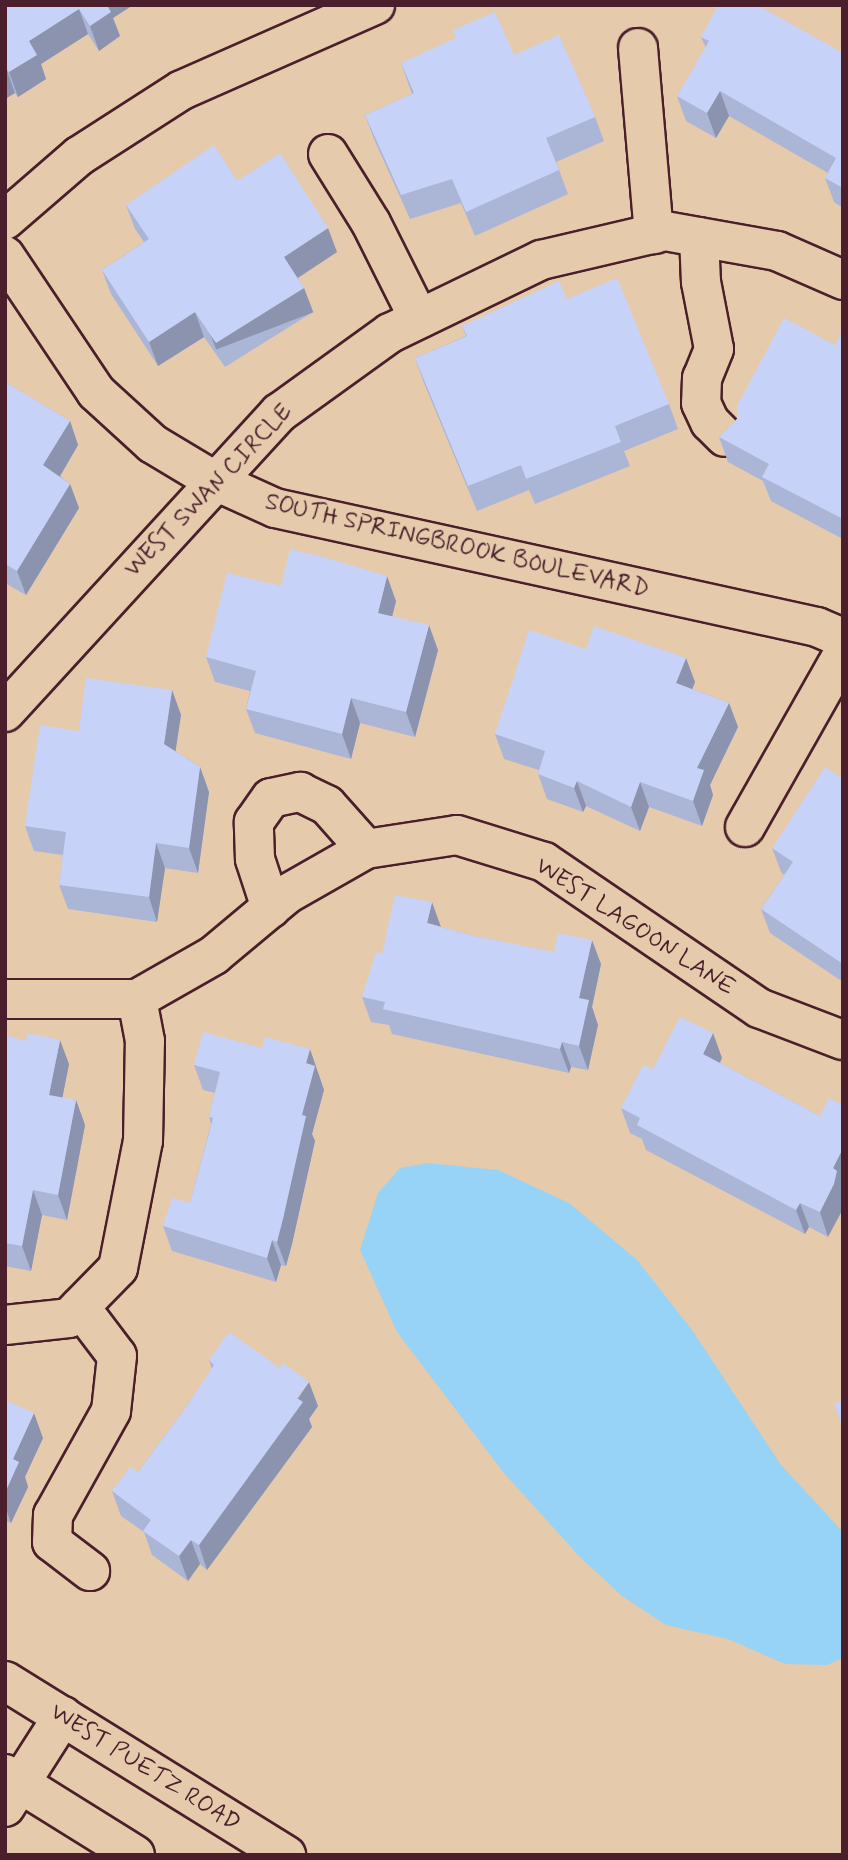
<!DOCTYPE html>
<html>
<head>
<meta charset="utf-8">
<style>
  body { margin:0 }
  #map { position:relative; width:848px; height:1860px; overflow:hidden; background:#e5caac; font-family:Mynerve,sans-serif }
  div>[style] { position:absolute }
  .water>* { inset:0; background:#96d3f7 }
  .roads { filter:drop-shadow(2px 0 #4a1f2b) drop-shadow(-2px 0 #4a1f2b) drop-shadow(0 2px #4a1f2b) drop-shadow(0 -2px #4a1f2b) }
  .minor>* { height:38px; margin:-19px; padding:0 19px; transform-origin:19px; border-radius:19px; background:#e5caac }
  .wall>* { inset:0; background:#abb5d6 }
  .shaded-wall>* { inset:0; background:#8b93ae; transform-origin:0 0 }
  .building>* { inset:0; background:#c7d2f9 }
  span { translate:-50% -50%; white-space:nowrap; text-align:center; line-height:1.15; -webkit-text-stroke:6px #e5caac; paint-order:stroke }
  .street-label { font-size:24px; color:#4a1f2b }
  .frame { position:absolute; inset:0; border:7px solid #4a1f2b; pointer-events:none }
</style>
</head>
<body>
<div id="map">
  <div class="water">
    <div style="clip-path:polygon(428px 1163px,498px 1170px,569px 1203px,637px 1260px,692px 1330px,781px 1465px,843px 1532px,843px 1658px,827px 1665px,785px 1664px,728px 1639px,666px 1625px,622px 1596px,579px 1556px,503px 1472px,397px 1332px,360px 1250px,378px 1193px,400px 1168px)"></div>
  </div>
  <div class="roads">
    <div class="minor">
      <div style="left:638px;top:48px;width:187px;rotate:85.1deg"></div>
      <div style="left:328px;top:154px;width:81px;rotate:58.1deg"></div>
      <div style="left:371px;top:223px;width:107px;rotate:63.4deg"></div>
      <div style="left:5px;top:220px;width:98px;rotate:-40.9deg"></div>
      <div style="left:79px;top:156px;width:122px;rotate:-32.7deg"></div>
      <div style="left:182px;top:90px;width:211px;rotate:-23.8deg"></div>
      <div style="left:699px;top:237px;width:45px;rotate:87.5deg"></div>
      <div style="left:701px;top:282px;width:68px;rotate:79deg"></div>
      <div style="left:714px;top:349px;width:31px;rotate:112deg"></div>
      <div style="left:702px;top:378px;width:25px;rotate:92deg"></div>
      <div style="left:701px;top:403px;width:21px;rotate:65deg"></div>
      <div style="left:710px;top:422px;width:21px;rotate:45deg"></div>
      <div style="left:5px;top:256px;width:164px;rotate:56.2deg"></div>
      <div style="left:96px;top:392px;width:77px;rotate:42.4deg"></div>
      <div style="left:153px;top:444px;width:70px;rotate:31deg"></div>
      <div style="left:213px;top:480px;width:68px;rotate:24.3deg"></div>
      <div style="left:275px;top:508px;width:555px;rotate:12.38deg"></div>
      <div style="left:817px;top:627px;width:28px;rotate:23deg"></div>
      <div style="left:5px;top:712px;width:406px;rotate:-47.5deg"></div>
      <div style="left:279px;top:413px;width:137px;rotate:-35.8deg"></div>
      <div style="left:390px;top:333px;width:168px;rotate:-25.8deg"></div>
      <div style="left:541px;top:260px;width:127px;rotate:-13.2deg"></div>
      <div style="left:665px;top:231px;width:114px;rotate:10.1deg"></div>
      <div style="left:777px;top:251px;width:72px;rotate:23.7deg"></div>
      <div style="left:745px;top:827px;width:199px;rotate:-60.5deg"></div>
      <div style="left:271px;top:908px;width:52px;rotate:-108.1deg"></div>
      <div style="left:255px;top:859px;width:37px;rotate:-92deg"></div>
      <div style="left:254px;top:822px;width:29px;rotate:-55deg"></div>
      <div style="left:271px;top:798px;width:30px;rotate:-12deg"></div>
      <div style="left:300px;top:792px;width:30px;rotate:26deg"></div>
      <div style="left:327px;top:805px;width:59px;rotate:48.4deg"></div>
      <div style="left:5px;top:999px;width:132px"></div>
      <div style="left:137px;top:999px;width:89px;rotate:-29.7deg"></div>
      <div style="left:214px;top:955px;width:95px;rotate:-39.9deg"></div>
      <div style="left:287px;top:894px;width:91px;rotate:-29.7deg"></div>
      <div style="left:366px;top:849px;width:92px;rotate:-8.7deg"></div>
      <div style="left:457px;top:835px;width:91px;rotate:17.2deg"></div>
      <div style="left:544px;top:862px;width:260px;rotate:34.2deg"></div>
      <div style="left:759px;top:1008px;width:90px;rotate:20.9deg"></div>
      <div style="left:80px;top:1307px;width:61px;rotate:52.9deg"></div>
      <div style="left:117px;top:1356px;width:55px;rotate:96.2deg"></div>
      <div style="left:111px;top:1411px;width:119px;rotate:119.1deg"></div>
      <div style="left:53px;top:1515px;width:27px;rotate:92deg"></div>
      <div style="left:52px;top:1542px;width:48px;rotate:37.3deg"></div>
      <div style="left:5px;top:1325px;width:64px;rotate:-6.2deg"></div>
      <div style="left:69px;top:1318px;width:70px;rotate:-45.6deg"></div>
      <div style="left:118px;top:1268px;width:129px;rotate:-78.9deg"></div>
      <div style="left:143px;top:1141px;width:100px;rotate:-88.9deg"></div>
      <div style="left:145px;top:1041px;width:43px;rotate:-100.8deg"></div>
      <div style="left:5px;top:1681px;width:331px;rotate:31.8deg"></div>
      <div style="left:5px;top:1774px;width:153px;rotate:31.9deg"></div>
      <div style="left:5px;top:1807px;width:108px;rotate:-57.5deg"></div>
    </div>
  </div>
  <div class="wall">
    <div style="clip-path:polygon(5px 5px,133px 5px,113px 18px,120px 36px,99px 51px,88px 34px,41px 64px,46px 79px,18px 97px,15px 93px,5px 99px)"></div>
    <div style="clip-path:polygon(701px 37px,843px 53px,843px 208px,834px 202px,825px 178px,828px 173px,729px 116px,716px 138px,686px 121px,677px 96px,706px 48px)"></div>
    <div style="clip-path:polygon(514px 55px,595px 117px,604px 141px,556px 162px,568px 194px,475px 236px,461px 203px,410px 219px,374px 139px,365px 115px,412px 94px,401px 63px)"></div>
    <div style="clip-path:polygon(237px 181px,337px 252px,298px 278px,304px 288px,313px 312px,225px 367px,204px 337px,158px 366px,111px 294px,102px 270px,144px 242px,135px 229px,126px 205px)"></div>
    <div style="clip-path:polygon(567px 299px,669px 404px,678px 429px,624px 451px,630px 466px,535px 504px,529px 490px,477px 511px,424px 383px,415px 358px,466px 336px,462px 326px)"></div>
    <div style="clip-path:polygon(843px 334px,843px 539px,771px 501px,763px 481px,728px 462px,719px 437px,737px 419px,835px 345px)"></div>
    <div style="clip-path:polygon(5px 382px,70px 421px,78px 445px,60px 476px,70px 484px,79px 508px,26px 595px,5px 583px)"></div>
    <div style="clip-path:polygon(281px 586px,396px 601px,392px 616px,438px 650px,415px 737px,360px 723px,351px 759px,255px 733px,246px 709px,250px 691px,215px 682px,206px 657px)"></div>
    <div style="clip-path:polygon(586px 649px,695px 682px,692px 689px,729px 703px,738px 727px,710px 785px,713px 795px,702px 826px,649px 807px,640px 831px,586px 806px,583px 812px,547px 799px,538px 774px,539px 770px,504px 759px,495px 734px)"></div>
    <div style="clip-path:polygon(172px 690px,181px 715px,175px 751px,200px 767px,209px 792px,198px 873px,165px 868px,157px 922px,68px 909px,59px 885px,63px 855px,34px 851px,25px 826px,79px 731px)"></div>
    <div style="clip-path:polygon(843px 779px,843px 982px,770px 933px,761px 909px,784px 875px,781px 872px,772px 848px)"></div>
    <div style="clip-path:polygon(441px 927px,474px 936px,601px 964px,592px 1007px,598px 1025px,588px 1070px,571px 1067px,569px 1073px,392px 1034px,389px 1025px,371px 1022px,362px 997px,382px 954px)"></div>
    <div style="clip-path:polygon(5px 1035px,69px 1064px,62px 1098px,76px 1100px,85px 1125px,67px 1220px,42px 1215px,31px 1271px,5px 1266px)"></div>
    <div style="clip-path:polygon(722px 1058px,720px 1063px,820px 1116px,828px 1237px,809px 1227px,805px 1234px,646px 1150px,642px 1139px,630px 1133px,621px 1108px,653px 1069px)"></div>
    <div style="clip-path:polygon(194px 1065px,319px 1074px,319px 1075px,324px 1090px,312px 1134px,315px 1141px,292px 1244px,286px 1266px,281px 1265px,276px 1282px,172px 1251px,163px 1226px,190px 1203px,211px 1124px,209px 1117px,215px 1093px,203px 1090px)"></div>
    <div style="clip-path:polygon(209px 1360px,318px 1406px,309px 1419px,312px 1427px,207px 1570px,200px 1564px,188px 1581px,152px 1555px,144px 1532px,121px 1516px,112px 1491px,138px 1472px,186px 1407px,212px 1369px)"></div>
    <div style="clip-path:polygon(5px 1400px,43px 1438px,25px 1476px,28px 1487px,11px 1523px,5px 1521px)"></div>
  </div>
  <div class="shaded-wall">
    <div style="clip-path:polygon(104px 5px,133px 5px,113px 18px,120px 36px,99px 51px,90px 26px)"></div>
    <div style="clip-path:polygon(79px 9px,88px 34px,41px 64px,46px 79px,18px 97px,9px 72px,29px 41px)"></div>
    <div style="clip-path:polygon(6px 68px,15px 93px,5px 99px,5px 69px)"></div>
    <div style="clip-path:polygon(720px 91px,729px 116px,716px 138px,707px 113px)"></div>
    <div style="clip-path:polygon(328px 228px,337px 252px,293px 281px,284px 257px)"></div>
    <div style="left:304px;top:288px;width:26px;height:104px;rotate:69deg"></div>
    <div style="clip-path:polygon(195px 312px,204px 337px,158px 366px,149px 342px)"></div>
    <div style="clip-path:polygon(70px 421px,78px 445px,52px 490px,43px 465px)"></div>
    <div style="clip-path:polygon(70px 484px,79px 508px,26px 595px,17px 571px)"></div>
    <div style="clip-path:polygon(387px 576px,396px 601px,387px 637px,378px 613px)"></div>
    <div style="clip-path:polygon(429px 625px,438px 650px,415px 737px,406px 712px)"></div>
    <div style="clip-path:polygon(686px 658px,695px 682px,685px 708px,676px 683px)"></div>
    <div style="clip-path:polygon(172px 690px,181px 715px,173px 768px,164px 744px)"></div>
    <div style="clip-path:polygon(351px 698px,360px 723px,351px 759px,342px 734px)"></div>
    <div style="clip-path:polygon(729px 703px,738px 727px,710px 785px,713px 795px,702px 826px,693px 801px,697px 768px)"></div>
    <div style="clip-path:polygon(200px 767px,209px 792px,198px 873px,189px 848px)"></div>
    <div style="clip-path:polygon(577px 781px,586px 806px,583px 812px,574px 788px)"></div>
    <div style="clip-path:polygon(640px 782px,649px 807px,640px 831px,631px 807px)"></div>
    <div style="clip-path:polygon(156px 843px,165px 868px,157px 922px,149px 897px)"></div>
    <div style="clip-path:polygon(432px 902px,441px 927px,427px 923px)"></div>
    <div style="clip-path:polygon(592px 940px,601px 964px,592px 1007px,598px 1025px,588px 1070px,579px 1046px,579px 998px)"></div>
    <div style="clip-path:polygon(713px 1033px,722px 1058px,712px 1078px,703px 1054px)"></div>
    <div style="clip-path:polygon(60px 1040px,69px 1064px,58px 1120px,49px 1095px)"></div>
    <div style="clip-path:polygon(562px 1042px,571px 1067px,569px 1073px,560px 1049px)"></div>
    <div style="clip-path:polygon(310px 1049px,324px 1090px,312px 1134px,315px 1141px,292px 1244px,286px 1266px,277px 1242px,306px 1063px)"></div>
    <div style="clip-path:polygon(76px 1100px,85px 1125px,67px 1220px,58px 1195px)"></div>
    <div style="clip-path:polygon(843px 1148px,843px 1209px,828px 1237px,820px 1212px,833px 1168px)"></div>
    <div style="clip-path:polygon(33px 1190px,42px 1215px,31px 1271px,22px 1246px)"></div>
    <div style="clip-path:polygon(800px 1203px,809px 1227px,805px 1234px,796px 1210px)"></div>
    <div style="clip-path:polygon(272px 1240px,281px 1265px,276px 1282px,267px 1258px)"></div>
    <div style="clip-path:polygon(309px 1382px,318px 1406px,309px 1419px,312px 1427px,207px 1570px,199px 1545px)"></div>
    <div style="clip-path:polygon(34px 1413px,43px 1438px,25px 1477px,28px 1487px,11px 1523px,5px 1506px,5px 1493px,13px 1459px)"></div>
    <div style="clip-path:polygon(191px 1540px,200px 1564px,188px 1581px,179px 1556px)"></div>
  </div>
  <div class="building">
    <div style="clip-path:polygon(5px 5px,107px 5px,111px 12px,90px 26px,79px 9px,29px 41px,37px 55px,9px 72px,6px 68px,5px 69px)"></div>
    <div style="clip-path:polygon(718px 5px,757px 5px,843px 53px,843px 188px,825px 178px,836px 158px,720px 91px,707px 113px,677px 96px,709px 41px,701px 37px)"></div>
    <div style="clip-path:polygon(495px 12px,514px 55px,559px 35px,595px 117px,546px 138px,559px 170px,466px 212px,452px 179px,401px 195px,365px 115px,414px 93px,401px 63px,456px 38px,453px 30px)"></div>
    <div style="clip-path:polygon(214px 145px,237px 181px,280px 153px,328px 228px,284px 257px,304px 288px,216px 343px,195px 312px,149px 342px,102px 270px,149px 239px,126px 205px)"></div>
    <div style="clip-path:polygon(617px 278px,669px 404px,615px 426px,621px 442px,526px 479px,521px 465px,468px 486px,415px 358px,467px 336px,462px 326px,559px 281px,567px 299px)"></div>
    <div style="clip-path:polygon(784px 318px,835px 345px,841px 333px,843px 334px,843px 519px,762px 477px,769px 464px,719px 437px,737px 419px,737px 406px)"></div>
    <div style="clip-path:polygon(5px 382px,70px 421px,43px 465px,70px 484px,17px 571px,5px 564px)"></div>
    <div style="clip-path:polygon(290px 549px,323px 557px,387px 576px,378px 613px,429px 625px,406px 712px,351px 698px,342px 734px,246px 709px,256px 671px,206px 657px,227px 573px,281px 586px)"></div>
    <div style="clip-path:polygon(594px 626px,686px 658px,676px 683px,729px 703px,697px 768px,704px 770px,693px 801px,640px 782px,631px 807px,577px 781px,574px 788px,538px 774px,545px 751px,495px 734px,529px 630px,586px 649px)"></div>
    <div style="clip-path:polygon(86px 678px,172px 690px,164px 744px,200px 767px,189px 848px,156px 843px,149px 897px,59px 885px,66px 832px,25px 826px,40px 725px,79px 731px)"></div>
    <div style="clip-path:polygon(825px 767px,843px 779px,843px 964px,761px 909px,793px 862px,772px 848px)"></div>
    <div style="clip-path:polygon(395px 895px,432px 902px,427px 923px,474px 936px,554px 952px,558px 933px,592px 940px,579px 998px,589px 1000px,579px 1046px,562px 1042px,560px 1049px,383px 1009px,385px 1002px,362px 997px,376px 952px,382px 954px)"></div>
    <div style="clip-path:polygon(680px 1017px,713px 1033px,703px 1054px,820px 1116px,829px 1098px,843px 1105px,843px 1148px,833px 1168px,837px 1171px,834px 1184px,820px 1212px,800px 1203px,796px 1210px,637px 1125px,640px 1118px,621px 1108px,643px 1065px,653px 1069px)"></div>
    <div style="clip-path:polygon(203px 1032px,262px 1048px,265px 1037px,310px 1049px,306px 1063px,315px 1066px,302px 1115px,306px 1116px,283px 1219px,277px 1242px,272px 1240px,267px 1258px,163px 1226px,172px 1198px,190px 1203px,213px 1118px,209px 1117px,220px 1072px,194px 1065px)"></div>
    <div style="clip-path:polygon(27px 1033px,60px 1040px,49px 1095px,76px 1100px,58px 1195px,33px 1190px,22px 1246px,5px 1243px,5px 1035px,26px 1041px)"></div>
    <div style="clip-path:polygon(229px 1332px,280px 1368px,283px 1363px,309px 1382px,297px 1398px,303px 1402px,199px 1545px,191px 1540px,179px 1556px,143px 1531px,151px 1520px,112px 1491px,130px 1467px,138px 1472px,186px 1407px,214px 1365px,209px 1360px)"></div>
    <div style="clip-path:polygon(5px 1400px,34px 1413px,13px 1459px,19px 1462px,5px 1493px)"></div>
    <div style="clip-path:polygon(843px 1401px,843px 1428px,834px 1404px)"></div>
  </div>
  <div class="street-label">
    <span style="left:209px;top:491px;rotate:-46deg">WEST SWAN CIRCLE</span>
    <span style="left:457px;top:546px;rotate:13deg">SOUTH SPRINGBROOK BOULEVARD</span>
    <span style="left:635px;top:927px;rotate:33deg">WEST LAGOON LANE</span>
    <span style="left:145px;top:1768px;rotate:32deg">WEST PUETZ ROAD</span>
  </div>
  <div class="frame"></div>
</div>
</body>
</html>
